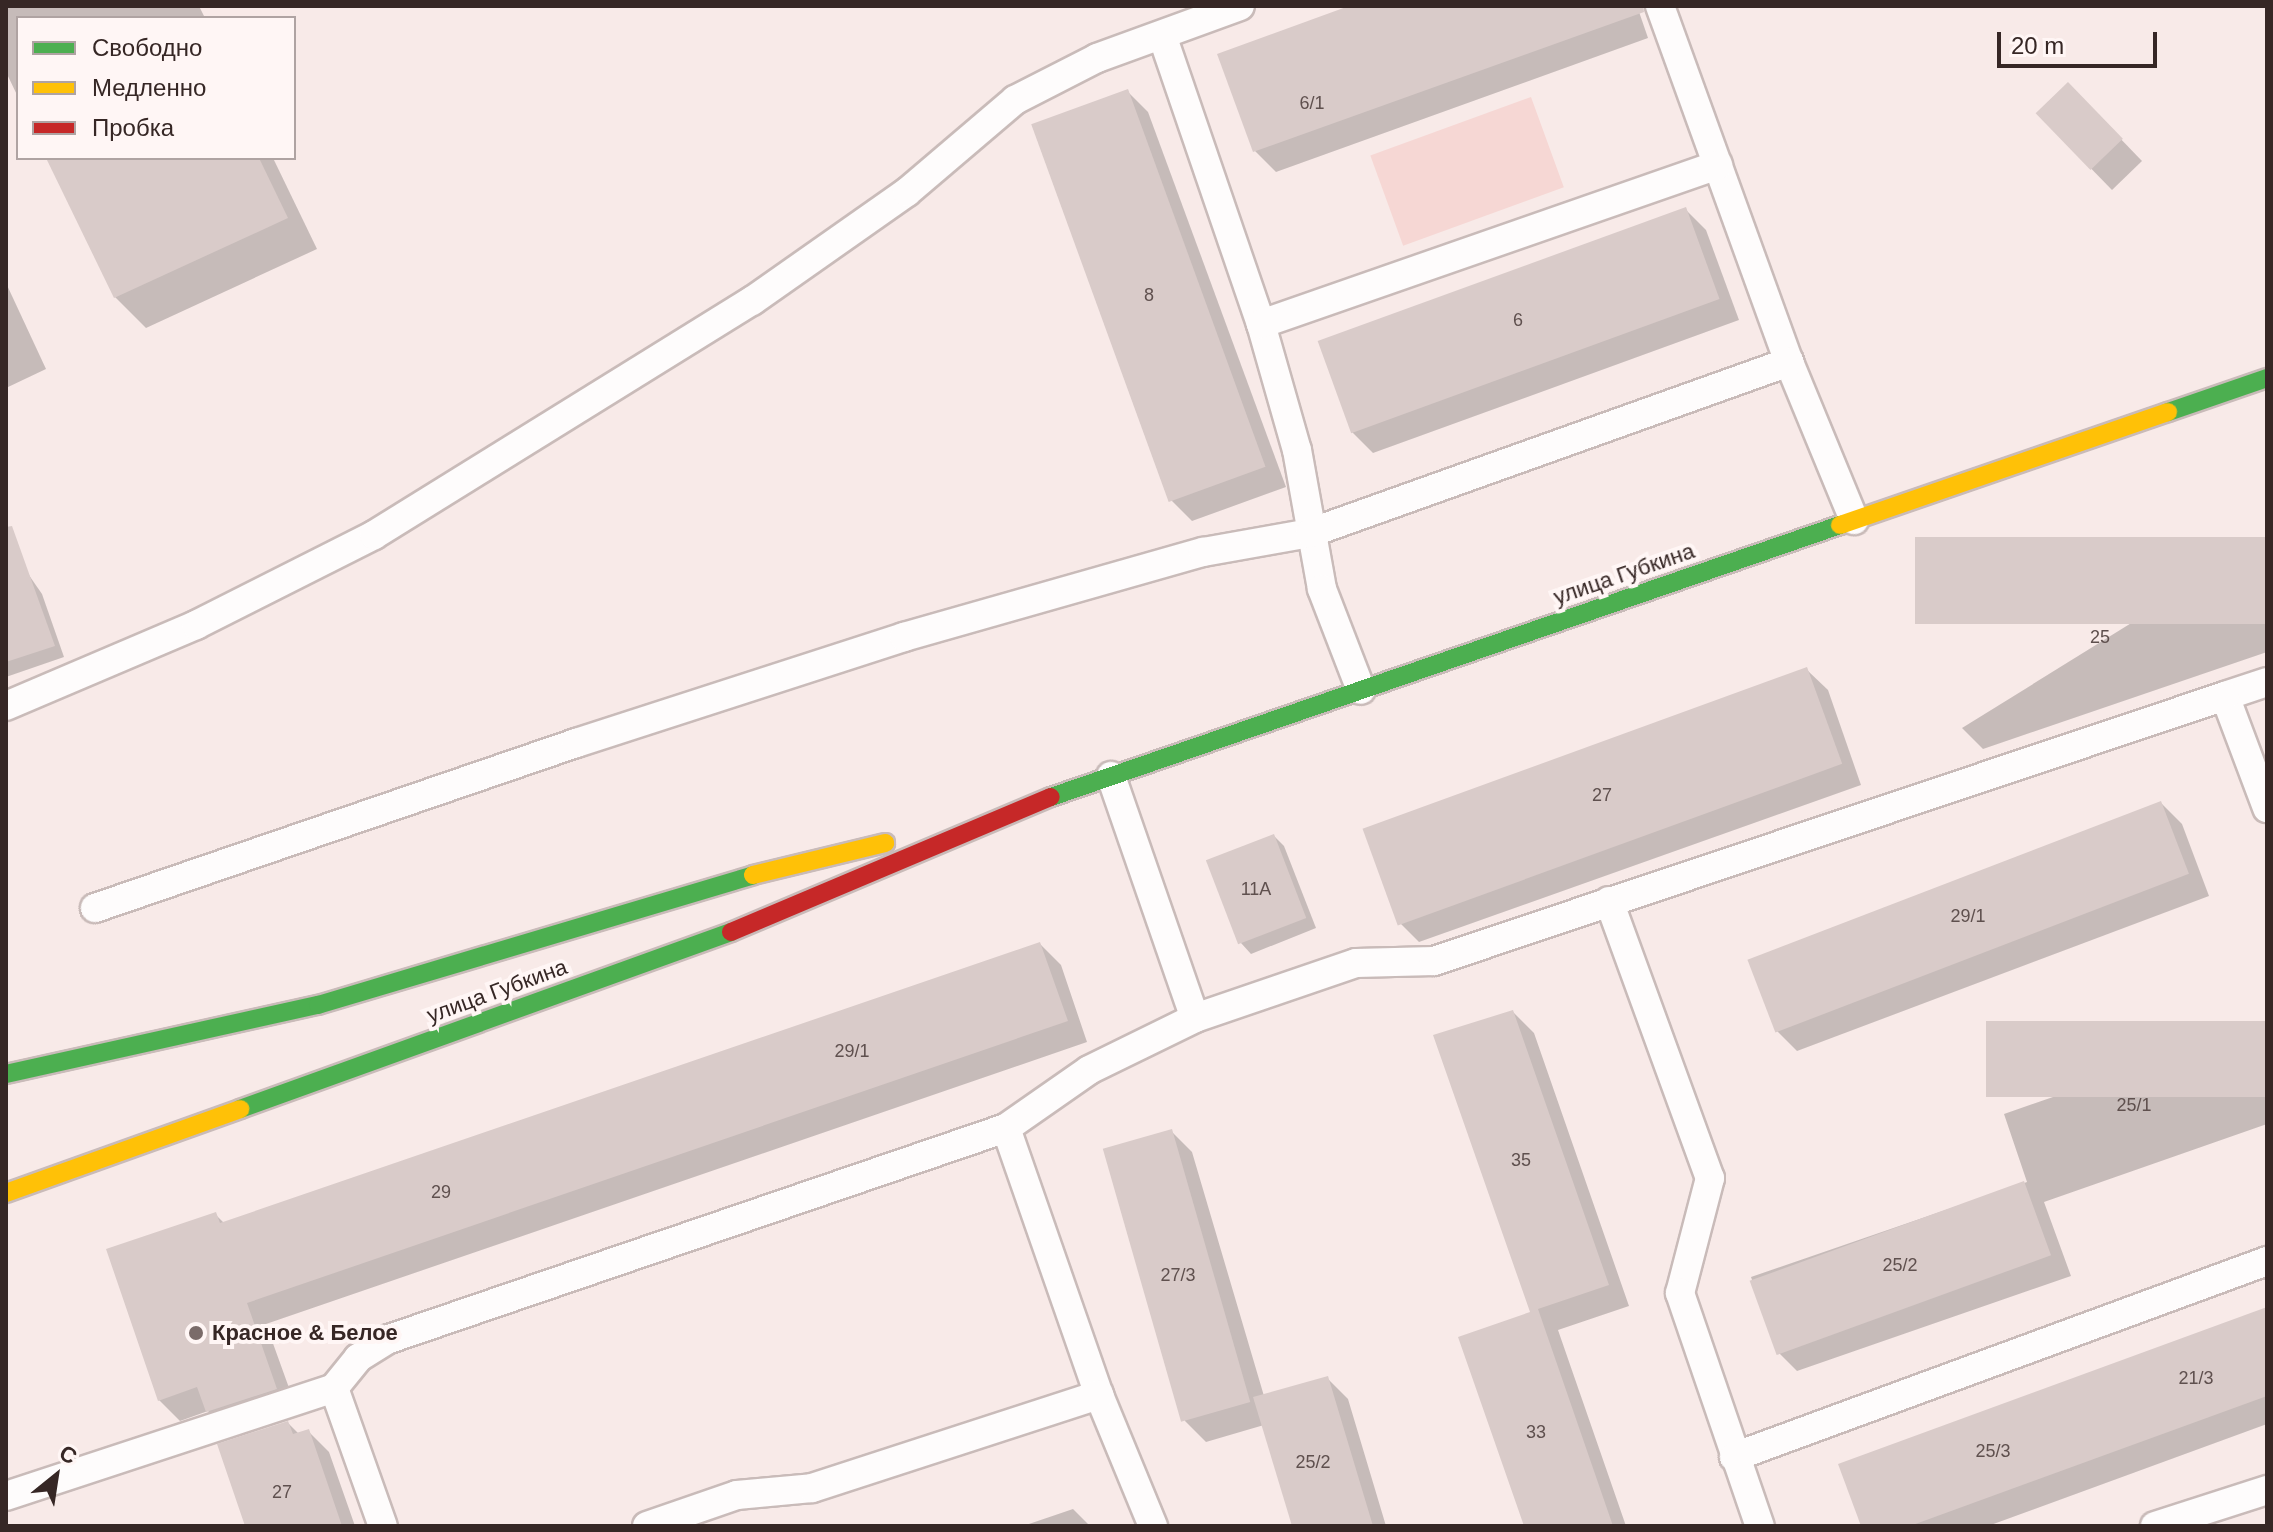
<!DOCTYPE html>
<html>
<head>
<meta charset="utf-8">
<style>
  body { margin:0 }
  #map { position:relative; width:2273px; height:1532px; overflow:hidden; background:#f8eae8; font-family:Arial,sans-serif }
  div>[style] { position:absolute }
  .green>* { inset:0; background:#f6d7d4; transform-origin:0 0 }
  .shadow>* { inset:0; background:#0003 }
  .building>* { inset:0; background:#d9cbc9; transform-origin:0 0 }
  .roads { filter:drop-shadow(2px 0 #c9bbb9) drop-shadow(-2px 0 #c9bbb9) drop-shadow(0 2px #c9bbb9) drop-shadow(0 -2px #c9bbb9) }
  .lane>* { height:28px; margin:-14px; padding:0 14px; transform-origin:14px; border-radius:14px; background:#fefcfc }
  .fast>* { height:18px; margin:-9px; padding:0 9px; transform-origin:9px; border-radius:9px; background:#4caf50 }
  .slow>* { height:18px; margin:-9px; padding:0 9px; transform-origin:9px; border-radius:9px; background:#ffc107 }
  .jam>* { height:18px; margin:-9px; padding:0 9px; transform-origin:9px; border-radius:9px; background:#c62828 }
  .dots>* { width:22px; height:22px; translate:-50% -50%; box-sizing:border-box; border:4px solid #fff6f5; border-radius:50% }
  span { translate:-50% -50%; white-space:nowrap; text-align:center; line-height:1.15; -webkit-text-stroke:8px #fff6f5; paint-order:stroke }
  .number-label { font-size:18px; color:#5f504e }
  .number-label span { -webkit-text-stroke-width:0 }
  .street-label { font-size:22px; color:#362725 }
  .poi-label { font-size:22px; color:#362725; font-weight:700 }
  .left { translate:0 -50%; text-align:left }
  .frame { position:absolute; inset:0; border:8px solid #362725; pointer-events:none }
  .legend { position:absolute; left:16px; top:16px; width:280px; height:144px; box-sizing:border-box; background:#fff6f5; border:2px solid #afa3a2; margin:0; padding:10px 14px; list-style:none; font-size:24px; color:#362725 }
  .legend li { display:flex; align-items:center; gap:16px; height:40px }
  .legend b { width:40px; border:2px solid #afa3a2 }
  .north { position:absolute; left:16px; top:1436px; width:80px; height:80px; -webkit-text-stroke:6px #fff6f5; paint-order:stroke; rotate:30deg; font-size:22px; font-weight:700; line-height:32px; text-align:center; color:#362725 }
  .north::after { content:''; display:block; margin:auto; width:28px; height:36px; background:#362725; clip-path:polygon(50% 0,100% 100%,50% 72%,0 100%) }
  .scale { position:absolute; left:1997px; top:32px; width:160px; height:36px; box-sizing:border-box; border:4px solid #362725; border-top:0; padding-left:10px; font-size:24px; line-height:28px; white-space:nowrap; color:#362725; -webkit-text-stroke:6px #fff6f5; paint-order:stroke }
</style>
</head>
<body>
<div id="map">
  <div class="green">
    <div style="left:1531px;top:97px;width:96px;height:171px;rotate:70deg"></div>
  </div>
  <div class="shadow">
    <div style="clip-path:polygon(6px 6px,199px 6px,205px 18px,18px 18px,18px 97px,6px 72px)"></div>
    <div style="clip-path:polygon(1355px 6px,1637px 6px,1648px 38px,1276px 172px,1255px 151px)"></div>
    <div style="clip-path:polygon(1127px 91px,1148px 112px,1286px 487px,1192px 521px,1171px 500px)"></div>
    <div style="clip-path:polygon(2088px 105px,2142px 161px,2112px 190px,2037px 113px)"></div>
    <div style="clip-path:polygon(48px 158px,273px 158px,317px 249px,146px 328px,115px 297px)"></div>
    <div style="clip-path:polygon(1685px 209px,1706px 230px,1739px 320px,1373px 453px,1352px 432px)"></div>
    <div style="clip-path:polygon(6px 283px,46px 369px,6px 388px)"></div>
    <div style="clip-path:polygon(2267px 539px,2267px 652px,1983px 749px,1962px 728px)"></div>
    <div style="clip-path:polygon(6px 542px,42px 594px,64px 657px,6px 677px)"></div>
    <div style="clip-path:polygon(1807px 670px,1828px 690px,1861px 785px,1419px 942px,1398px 921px)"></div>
    <div style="clip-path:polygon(2161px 803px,2182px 824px,2209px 896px,1797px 1051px,1776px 1030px)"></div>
    <div style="clip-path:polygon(1274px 836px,1284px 846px,1316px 928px,1251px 954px,1241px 943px)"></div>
    <div style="clip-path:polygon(1040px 944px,1061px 965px,1087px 1042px,266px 1324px,297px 1410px,228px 1432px,208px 1411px,180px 1421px,159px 1400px,215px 1214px,225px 1224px)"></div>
    <div style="clip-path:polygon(1513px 1012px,1534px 1033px,1629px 1306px,1558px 1330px,1626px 1526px,1526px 1526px,1533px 1313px)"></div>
    <div style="clip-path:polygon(2267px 1023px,2267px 1124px,2044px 1202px,2071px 1276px,1797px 1371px,1776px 1350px,1751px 1277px,2027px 1182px,2004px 1114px)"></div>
    <div style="clip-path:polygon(1171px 1131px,1192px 1152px,1264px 1396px,1327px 1378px,1348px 1399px,1386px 1526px,1294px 1526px,1264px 1425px,1206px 1442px,1185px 1421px)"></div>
    <div style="clip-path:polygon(2267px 1309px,2267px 1424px,1988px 1526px,1863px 1526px)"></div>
    <div style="clip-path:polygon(288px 1423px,299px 1434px,308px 1431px,329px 1452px,355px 1526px,247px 1526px)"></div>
    <div style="clip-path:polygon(1073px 1509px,1090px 1526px,1023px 1526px)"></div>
  </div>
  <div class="building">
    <div style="clip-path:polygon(1349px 6px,1643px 6px,1644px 12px,1253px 152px,1217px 54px)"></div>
    <div style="left:2068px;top:82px;width:79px;height:45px;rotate:46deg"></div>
    <div style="left:1128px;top:89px;width:402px;height:103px;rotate:70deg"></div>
    <div style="clip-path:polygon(46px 158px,259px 158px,288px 218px,114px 298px)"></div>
    <div style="left:1686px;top:207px;width:98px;height:392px;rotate:70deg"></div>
    <div style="clip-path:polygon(12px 526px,55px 646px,6px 662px,6px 527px)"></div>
    <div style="left:2267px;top:537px;width:87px;height:352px;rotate:90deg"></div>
    <div style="left:1807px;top:667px;width:103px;height:473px;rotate:70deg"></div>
    <div style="left:2161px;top:801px;width:78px;height:443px;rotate:69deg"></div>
    <div style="left:1274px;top:834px;width:90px;height:73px;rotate:69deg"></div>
    <div style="clip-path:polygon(1040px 942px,1068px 1021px,247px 1303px,277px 1389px,206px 1412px,197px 1387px,158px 1401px,106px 1249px,216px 1212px,220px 1223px)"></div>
    <div style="clip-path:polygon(1513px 1010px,1609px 1285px,1538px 1309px,1613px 1526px,1524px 1526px,1458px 1337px,1530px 1312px,1433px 1035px)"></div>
    <div style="left:2267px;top:1021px;width:76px;height:281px;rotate:90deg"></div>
    <div style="left:1172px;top:1129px;width:284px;height:72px;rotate:74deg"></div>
    <div style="left:2024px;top:1181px;width:79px;height:292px;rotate:70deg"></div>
    <div style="clip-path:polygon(2267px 1307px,2267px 1396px,1910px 1526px,1861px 1526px,1838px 1464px)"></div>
    <div style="clip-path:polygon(1328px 1376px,1373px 1526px,1292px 1526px,1253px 1397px)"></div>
    <div style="clip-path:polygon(288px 1421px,293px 1434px,309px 1429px,342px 1526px,245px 1526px,217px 1444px)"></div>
  </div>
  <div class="roads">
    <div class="lane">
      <div style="left:1660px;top:6px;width:379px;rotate:70.1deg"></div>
      <div style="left:1789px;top:362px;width:171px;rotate:67.6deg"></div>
      <div style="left:1162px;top:35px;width:305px;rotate:71.1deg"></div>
      <div style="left:1261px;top:324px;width:131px;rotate:74.1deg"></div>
      <div style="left:1297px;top:450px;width:141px;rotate:79.8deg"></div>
      <div style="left:1322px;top:589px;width:108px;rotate:68.9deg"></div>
      <div style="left:1261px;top:324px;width:484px;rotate:-19.2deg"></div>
      <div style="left:2267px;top:682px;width:44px;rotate:161.6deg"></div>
      <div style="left:2225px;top:696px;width:120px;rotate:69.4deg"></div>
      <div style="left:6px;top:706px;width:207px;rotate:-23.1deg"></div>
      <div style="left:196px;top:625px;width:199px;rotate:-26.8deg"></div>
      <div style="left:374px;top:535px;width:445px;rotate:-31.8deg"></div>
      <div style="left:752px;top:301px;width:189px;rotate:-35.1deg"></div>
      <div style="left:907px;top:192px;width:142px;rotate:-40.4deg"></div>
      <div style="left:1015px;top:100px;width:92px;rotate:-27.1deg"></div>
      <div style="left:1097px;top:58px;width:152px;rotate:-20deg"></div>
      <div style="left:1111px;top:776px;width:256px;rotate:70.9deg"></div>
      <div style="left:1195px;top:1018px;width:170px;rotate:-18.9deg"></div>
      <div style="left:1356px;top:963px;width:78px;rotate:-1.5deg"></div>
      <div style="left:1434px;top:961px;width:834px;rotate:-18.52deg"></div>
      <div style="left:1609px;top:901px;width:295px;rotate:70deg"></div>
      <div style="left:1710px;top:1178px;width:119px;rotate:104.6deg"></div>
      <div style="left:1680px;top:1293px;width:246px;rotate:71.1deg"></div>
      <div style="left:95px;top:908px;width:509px;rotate:-18.93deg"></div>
      <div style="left:576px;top:743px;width:345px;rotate:-17.9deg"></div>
      <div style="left:904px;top:637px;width:311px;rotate:-15.9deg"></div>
      <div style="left:1203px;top:552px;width:109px;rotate:-10.1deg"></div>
      <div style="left:1310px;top:533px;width:509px;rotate:-19.65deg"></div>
      <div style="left:1006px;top:1128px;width:283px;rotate:70.8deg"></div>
      <div style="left:1099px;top:1395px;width:142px;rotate:67.6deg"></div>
      <div style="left:334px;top:1388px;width:146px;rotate:70.5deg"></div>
      <div style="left:1734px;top:1457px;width:568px;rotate:-20.19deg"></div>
      <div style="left:6px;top:1496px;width:345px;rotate:-18.2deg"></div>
      <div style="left:334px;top:1388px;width:38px;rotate:-51deg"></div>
      <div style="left:358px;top:1358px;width:36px;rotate:-32deg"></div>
      <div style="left:389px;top:1339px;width:652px;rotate:-18.88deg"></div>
      <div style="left:1006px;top:1128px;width:101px;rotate:-34.9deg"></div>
      <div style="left:1089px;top:1070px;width:118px;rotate:-26.1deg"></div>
      <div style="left:647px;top:1526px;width:95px;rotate:-19deg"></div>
      <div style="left:737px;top:1495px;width:75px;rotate:-5.3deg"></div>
      <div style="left:812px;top:1488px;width:302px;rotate:-18deg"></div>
      <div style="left:2155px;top:1526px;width:118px;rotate:-17.8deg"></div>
    </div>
    <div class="fast">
      <div style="left:2168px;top:412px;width:105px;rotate:-19deg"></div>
      <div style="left:1051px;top:797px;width:835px;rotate:-19.02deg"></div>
      <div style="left:6px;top:1074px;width:320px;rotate:-12.5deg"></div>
      <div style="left:318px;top:1005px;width:454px;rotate:-16.6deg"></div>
      <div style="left:240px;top:1109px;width:522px;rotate:-19.82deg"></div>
    </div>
    <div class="slow">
      <div style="left:1840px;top:525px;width:347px;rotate:-19deg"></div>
      <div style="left:753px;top:875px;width:136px;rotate:-13.6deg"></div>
      <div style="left:6px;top:1193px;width:249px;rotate:-19.7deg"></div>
    </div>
    <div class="jam">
      <div style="left:731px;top:932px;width:347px;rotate:-22.9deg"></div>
    </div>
  </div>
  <div class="dots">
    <div style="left:196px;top:1333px;background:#7a6b69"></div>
  </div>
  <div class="number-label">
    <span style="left:1312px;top:103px">6/1</span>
    <span style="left:1149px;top:295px">8</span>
    <span style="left:1518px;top:320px">6</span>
    <span style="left:2100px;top:637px">25</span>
    <span style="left:1602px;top:795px">27</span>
    <span style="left:1256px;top:889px">11А</span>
    <span style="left:1968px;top:916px">29/1</span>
    <span style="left:852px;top:1051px">29/1</span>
    <span style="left:2134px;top:1105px">25/1</span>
    <span style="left:1521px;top:1160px">35</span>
    <span style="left:441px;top:1192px">29</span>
    <span style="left:1900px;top:1265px">25/2</span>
    <span style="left:1178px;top:1275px">27/3</span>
    <span style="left:2196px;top:1378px">21/3</span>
    <span style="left:1536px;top:1432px">33</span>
    <span style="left:1993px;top:1451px">25/3</span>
    <span style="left:1313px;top:1462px">25/2</span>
    <span style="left:282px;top:1492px">27</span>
  </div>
  <div class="street-label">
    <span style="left:1624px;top:574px;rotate:-19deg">улица Губкина</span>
    <span style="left:497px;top:991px;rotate:-20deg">улица Губкина</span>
  </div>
  <div class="poi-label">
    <span class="left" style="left:212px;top:1333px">Красное &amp; Белое</span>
  </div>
  <div class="frame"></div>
  <ul class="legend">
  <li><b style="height:10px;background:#4caf50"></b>Свободно</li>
  <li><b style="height:10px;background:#ffc107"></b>Медленно</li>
  <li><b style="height:10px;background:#c62828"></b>Пробка</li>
  </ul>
  <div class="north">С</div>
  <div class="scale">20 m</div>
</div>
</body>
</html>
